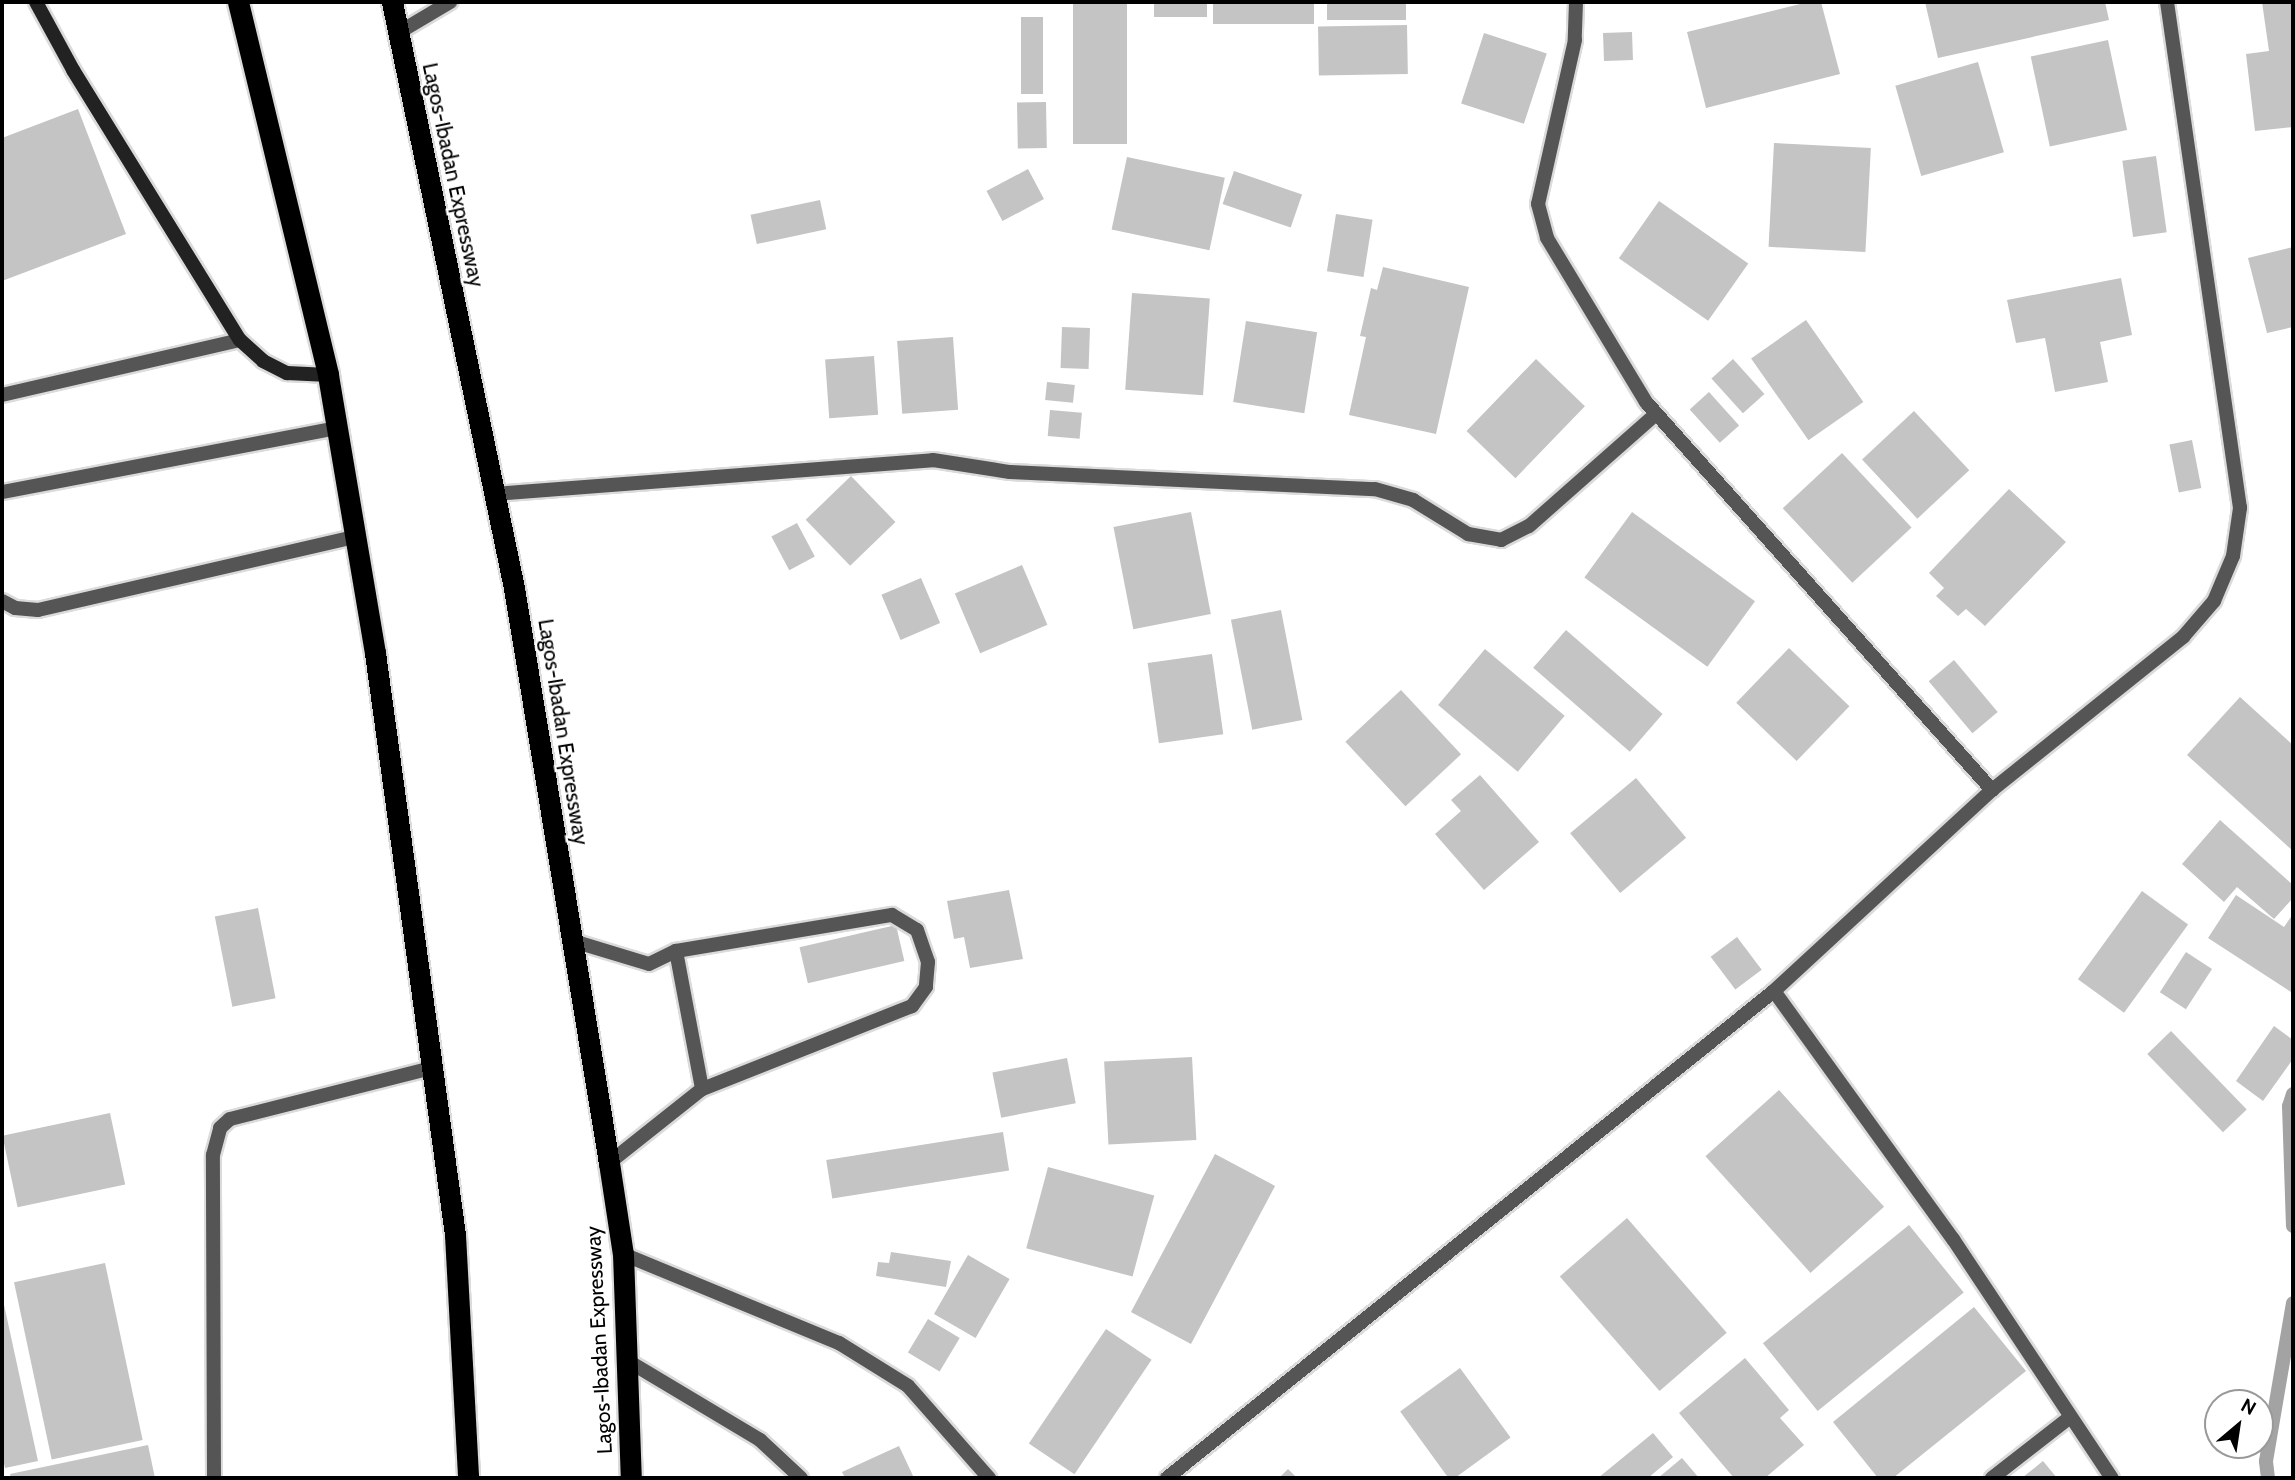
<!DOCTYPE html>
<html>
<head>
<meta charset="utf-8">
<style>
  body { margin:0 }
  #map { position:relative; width:2295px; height:1480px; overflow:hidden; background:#fff; font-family:Cabin,sans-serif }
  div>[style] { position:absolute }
  .stream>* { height:14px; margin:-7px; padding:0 7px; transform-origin:7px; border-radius:7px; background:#a3a3a3 }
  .building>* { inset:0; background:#c4c4c4; transform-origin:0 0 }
  .roads { filter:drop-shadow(2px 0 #dbdbdb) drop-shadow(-2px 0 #dbdbdb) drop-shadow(0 2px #dbdbdb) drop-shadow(0 -2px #dbdbdb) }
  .lane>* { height:14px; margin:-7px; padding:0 7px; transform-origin:7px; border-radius:7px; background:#555 }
  .street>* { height:14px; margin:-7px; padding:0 7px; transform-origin:7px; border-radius:7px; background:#555 }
  .secondary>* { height:14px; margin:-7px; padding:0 7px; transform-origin:7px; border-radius:7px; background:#222 }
  .highway>* { height:21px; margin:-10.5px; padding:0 10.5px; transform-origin:10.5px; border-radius:10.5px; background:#000 }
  span { translate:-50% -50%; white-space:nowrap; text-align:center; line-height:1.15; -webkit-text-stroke:5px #fff; paint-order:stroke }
  .street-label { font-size:21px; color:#000 }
  .frame { position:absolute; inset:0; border:4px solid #000; pointer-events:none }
  .north { position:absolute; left:2204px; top:1389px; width:70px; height:70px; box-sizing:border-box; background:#fff; border:2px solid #999; border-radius:50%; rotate:29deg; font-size:19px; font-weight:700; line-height:28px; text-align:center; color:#000 }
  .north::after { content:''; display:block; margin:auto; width:24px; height:32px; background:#000; clip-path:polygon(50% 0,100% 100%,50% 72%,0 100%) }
</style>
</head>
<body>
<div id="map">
  <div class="stream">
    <div style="left:2293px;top:1094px;width:13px;rotate:108deg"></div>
    <div style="left:2289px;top:1106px;width:120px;rotate:88.1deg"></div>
    <div style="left:2268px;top:1478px;width:17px;rotate:-97deg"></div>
    <div style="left:2266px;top:1461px;width:160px;rotate:-80.3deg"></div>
  </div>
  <div class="building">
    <div style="left:1019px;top:2px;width:25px;height:2px"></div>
    <div style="left:1073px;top:2px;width:54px;height:142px"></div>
    <div style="left:1154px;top:2px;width:53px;height:15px"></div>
    <div style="left:1213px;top:2px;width:101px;height:22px"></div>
    <div style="left:1327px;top:2px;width:79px;height:18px"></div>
    <div style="clip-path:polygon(1808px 2px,1821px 2px,1840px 74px,1706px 108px,1687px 32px)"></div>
    <div style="clip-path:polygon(1925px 2px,2105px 2px,2109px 20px,1938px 58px)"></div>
    <div style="clip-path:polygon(2262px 2px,2293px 2px,2293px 127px,2255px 131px,2246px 54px,2269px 51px)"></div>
    <div style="left:1021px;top:17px;width:22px;height:77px"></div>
    <div style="left:1407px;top:25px;width:49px;height:89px;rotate:89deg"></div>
    <div style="left:1632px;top:32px;width:28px;height:29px;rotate:88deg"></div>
    <div style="left:1484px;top:33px;width:66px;height:74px;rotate:18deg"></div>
    <div style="left:2108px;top:40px;width:92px;height:79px;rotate:78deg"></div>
    <div style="left:1978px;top:62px;width:94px;height:86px;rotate:74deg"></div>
    <div style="left:1046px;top:102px;width:46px;height:29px;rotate:89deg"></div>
    <div style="clip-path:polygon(78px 109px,126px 234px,2px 281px,2px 138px)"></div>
    <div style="left:1774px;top:143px;width:97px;height:104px;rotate:3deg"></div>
    <div style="left:2156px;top:156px;width:77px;height:34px;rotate:82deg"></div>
    <div style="left:1127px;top:157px;width:100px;height:74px;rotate:12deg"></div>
    <div style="left:1028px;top:169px;width:34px;height:47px;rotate:62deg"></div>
    <div style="left:1234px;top:171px;width:72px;height:35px;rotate:19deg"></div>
    <div style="left:820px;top:200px;width:30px;height:71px;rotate:78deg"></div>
    <div style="left:1659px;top:201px;width:109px;height:70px;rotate:35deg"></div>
    <div style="left:1336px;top:214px;width:37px;height:58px;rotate:9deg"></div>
    <div style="clip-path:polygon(2293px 247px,2293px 327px,2267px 333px,2248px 258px)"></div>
    <div style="clip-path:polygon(1383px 267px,1469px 287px,1436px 434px,1349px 415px,1366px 337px,1360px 336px,1371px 288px,1377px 290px)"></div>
    <div style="clip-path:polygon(2121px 278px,2132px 335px,2100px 342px,2108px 382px,2055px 392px,2045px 338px,2016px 343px,2007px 300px)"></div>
    <div style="left:1132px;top:293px;width:78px;height:97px;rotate:4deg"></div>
    <div style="left:1806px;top:320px;width:100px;height:67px;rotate:55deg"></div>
    <div style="left:1246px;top:321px;width:72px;height:82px;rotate:9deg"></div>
    <div style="left:1062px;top:327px;width:28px;height:41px;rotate:2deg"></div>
    <div style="left:953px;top:337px;width:73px;height:56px;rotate:86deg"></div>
    <div style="left:874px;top:356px;width:59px;height:49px;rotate:86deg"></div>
    <div style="left:1536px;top:359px;width:68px;height:100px;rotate:44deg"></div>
    <div style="left:1733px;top:359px;width:47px;height:29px;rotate:48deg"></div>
    <div style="left:1047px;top:382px;width:28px;height:18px;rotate:6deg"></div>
    <div style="left:1709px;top:392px;width:45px;height:26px;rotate:48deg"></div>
    <div style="left:1050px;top:410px;width:32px;height:26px;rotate:5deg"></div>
    <div style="left:1914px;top:411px;width:81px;height:71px;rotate:47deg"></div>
    <div style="left:2192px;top:440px;width:49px;height:23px;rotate:79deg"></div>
    <div style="left:1842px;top:453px;width:102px;height:81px;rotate:47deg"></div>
    <div style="left:851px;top:476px;width:64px;height:63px;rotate:46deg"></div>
    <div style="clip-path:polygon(2009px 489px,2066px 542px,1985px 626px,1966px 609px,1958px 616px,1936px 596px,1944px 588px,1929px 573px)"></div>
    <div style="left:1191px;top:512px;width:104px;height:79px;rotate:79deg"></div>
    <div style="left:1632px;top:512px;width:152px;height:81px;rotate:36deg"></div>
    <div style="left:797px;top:523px;width:38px;height:29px;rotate:62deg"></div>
    <div style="left:1022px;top:565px;width:65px;height:73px;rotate:67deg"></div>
    <div style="left:921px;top:578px;width:49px;height:43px;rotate:67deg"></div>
    <div style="left:1281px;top:610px;width:112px;height:51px;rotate:79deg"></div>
    <div style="left:1566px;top:630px;width:128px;height:50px;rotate:41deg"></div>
    <div style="left:1789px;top:648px;width:84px;height:76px;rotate:44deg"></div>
    <div style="left:1485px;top:649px;width:104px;height:73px;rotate:40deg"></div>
    <div style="left:1212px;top:654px;width:81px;height:65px;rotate:82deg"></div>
    <div style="left:1954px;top:660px;width:68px;height:33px;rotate:50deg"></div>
    <div style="left:1401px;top:690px;width:88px;height:76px;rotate:47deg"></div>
    <div style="clip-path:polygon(2240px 697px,2293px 745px,2293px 851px,2187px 755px)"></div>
    <div style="clip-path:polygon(1480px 775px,1539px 842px,1484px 890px,1435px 834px,1461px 811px,1451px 800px)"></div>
    <div style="left:1636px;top:778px;width:78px;height:86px;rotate:50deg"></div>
    <div style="clip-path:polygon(2220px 820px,2293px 885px,2293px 898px,2274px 919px,2237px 887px,2224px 902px,2182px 864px)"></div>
    <div style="clip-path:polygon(1009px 890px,1023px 959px,970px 968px,964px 937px,954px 939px,947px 901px)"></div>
    <div style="left:2142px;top:891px;width:57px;height:109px;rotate:36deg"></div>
    <div style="clip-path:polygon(2236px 895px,2284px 927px,2293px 914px,2291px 992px,2208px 938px)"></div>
    <div style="left:258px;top:908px;width:92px;height:44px;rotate:79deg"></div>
    <div style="left:896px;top:925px;width:37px;height:99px;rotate:77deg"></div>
    <div style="left:1737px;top:937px;width:41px;height:33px;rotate:53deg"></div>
    <div style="left:2186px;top:952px;width:31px;height:48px;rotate:33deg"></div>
    <div style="clip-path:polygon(2274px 1026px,2293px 1040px,2293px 1059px,2263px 1101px,2236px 1081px)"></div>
    <div style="left:2171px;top:1031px;width:109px;height:33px;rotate:46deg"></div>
    <div style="left:1192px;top:1057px;width:83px;height:88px;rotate:87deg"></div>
    <div style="left:1067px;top:1058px;width:46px;height:76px;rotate:79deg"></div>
    <div style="left:1779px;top:1090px;width:157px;height:99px;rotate:48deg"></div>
    <div style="left:110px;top:1113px;width:73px;height:110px;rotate:78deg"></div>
    <div style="left:1003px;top:1132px;width:39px;height:179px;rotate:81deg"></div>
    <div style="left:1215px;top:1154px;width:68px;height:179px;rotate:28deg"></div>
    <div style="left:1048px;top:1167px;width:110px;height:84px;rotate:15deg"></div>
    <div style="left:1627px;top:1218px;width:152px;height:89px;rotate:49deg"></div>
    <div style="left:1909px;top:1225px;width:87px;height:188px;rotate:51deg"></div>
    <div style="clip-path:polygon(891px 1252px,951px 1261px,946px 1287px,876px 1276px,878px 1262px,889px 1263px)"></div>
    <div style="left:968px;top:1255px;width:48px;height:68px;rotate:30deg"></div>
    <div style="left:105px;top:1263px;width:181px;height:93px;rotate:78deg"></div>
    <div style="clip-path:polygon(3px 1300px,38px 1461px,5px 1468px,2px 1454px)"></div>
    <div style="clip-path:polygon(1974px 1307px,2026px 1371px,1893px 1478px,1878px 1478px,1833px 1422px)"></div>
    <div style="left:928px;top:1319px;width:37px;height:39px;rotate:31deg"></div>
    <div style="left:1106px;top:1329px;width:55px;height:138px;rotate:34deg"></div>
    <div style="clip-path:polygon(1745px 1358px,1789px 1410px,1780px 1418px,1804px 1445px,1765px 1478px,1734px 1478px,1679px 1413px)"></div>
    <div style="left:1460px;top:1368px;width:86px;height:74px;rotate:54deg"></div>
    <div style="clip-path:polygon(1653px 1433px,1673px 1457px,1648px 1478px,1598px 1478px)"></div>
    <div style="clip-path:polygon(148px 1445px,155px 1478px,11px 1478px,10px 1474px)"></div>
    <div style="clip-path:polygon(899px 1446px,914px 1478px,845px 1478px,842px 1472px)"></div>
    <div style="clip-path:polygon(1682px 1458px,1699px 1478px,1658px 1478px)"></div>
    <div style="clip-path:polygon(2043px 1461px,2057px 1478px,2022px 1478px)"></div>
    <div style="clip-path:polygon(1288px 1469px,1297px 1478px,1279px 1478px)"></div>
  </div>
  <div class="roads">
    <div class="lane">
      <div style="left:398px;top:33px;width:61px;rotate:-30.8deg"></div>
      <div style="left:2px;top:492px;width:340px;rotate:-10.8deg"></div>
      <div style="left:494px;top:494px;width:440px;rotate:-4.4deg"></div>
      <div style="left:933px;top:460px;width:78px;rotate:8.9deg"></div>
      <div style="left:1010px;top:472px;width:365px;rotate:2.7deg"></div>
      <div style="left:1375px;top:489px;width:40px;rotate:16deg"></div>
      <div style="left:1413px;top:500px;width:65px;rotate:31.7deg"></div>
      <div style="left:1468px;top:534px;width:34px;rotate:10deg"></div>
      <div style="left:1501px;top:540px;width:31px;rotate:-27deg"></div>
      <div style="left:1529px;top:526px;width:169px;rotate:-41.4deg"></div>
      <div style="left:2px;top:601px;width:15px;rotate:28deg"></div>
      <div style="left:15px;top:608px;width:23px;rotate:5deg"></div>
      <div style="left:38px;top:610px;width:325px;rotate:-13deg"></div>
      <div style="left:573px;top:941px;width:79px;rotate:16.8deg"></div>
      <div style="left:649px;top:964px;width:30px;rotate:-26deg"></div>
      <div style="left:676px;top:951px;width:219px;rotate:-9.5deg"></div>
      <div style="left:892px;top:915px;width:29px;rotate:31deg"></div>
      <div style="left:917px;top:930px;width:34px;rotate:71deg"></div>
      <div style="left:928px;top:962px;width:25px;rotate:95deg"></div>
      <div style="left:926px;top:987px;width:24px;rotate:126deg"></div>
      <div style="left:912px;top:1006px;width:226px;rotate:158.4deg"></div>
      <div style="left:702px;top:1089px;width:119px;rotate:141.5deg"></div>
      <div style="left:676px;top:951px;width:140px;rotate:79.3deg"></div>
      <div style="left:628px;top:1361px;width:154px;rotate:30.9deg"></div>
      <div style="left:760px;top:1440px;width:56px;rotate:42.8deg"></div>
      <div style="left:214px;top:1478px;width:323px;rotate:-90.2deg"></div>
      <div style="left:213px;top:1155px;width:28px;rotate:-75deg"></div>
      <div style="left:220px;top:1128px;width:13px;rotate:-42deg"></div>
      <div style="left:230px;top:1119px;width:208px;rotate:-14.2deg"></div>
    </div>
    <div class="street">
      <div style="left:1576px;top:2px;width:38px;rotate:92deg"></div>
      <div style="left:1575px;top:40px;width:168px;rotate:102.7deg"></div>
      <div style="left:1538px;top:204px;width:35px;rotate:75deg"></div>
      <div style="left:1547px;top:238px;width:192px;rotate:58.9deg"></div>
      <div style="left:1646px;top:402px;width:520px;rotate:48.27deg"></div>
      <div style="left:2px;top:395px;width:244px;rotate:-13deg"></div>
      <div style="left:1774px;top:991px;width:306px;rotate:54.2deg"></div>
      <div style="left:1953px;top:1239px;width:287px;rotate:56.4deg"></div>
      <div style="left:623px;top:1254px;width:234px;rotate:22.4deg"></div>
      <div style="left:839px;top:1343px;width:81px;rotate:31.9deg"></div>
      <div style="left:908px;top:1386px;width:123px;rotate:48.6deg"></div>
      <div style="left:1167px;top:1478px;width:778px;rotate:-38.74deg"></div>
      <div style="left:1774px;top:991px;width:297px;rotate:-42.7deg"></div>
      <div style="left:1992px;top:790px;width:245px;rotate:-38.7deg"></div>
      <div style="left:2183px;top:637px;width:48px;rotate:-49.3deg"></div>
      <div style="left:2214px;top:601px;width:49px;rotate:-67.1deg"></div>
      <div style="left:2233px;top:556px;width:49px;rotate:-81.7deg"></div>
      <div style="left:2240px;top:508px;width:511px;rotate:-98.21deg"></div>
      <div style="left:1992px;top:1478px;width:98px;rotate:-37.9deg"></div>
    </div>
    <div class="secondary">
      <div style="left:36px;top:2px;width:77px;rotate:61.4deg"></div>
      <div style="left:73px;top:70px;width:317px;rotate:58.3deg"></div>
      <div style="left:240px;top:340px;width:31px;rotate:42deg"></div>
      <div style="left:263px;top:361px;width:27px;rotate:27deg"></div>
      <div style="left:287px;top:373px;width:41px;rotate:2.8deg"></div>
    </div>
    <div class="highway">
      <div style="left:238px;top:2px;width:384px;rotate:76.4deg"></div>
      <div style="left:328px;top:375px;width:282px;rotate:80.4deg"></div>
      <div style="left:375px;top:653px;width:587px;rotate:82.17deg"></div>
      <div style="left:455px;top:1235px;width:243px;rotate:86.9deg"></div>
      <div style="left:392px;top:2px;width:599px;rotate:78.24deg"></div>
      <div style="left:514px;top:588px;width:583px;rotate:80.62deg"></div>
      <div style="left:609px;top:1163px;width:92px;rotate:81.3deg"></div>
      <div style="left:623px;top:1254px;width:224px;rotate:88deg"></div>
    </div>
  </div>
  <div class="street-label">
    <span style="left:453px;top:175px;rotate:78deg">Lagos-Ibadan Expressway</span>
    <span style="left:563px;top:732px;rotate:81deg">Lagos-Ibadan Expressway</span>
    <span style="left:599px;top:1340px;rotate:-93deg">Lagos-Ibadan Expressway</span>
  </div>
  <div class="frame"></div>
  <div class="north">N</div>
</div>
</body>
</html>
